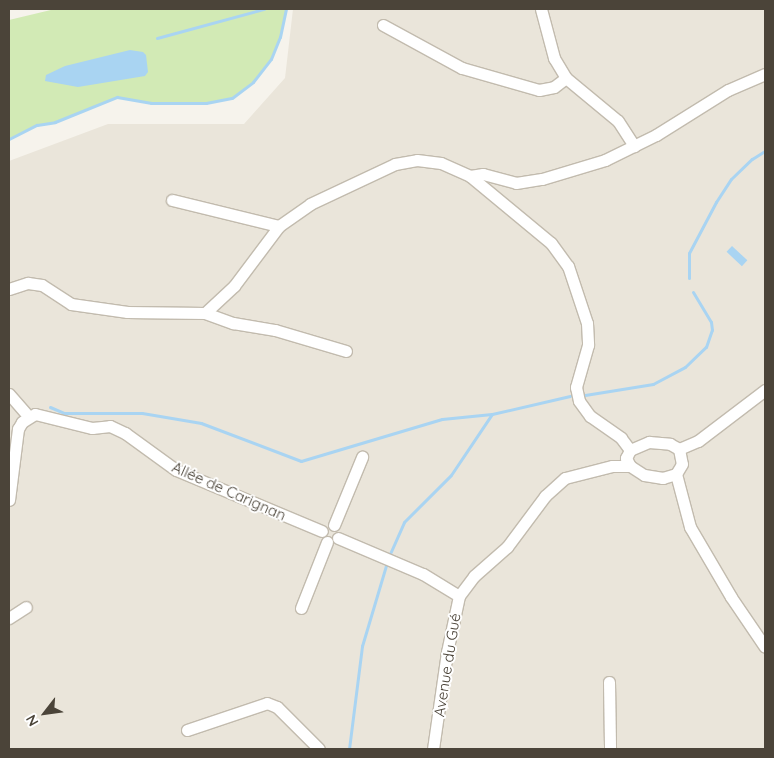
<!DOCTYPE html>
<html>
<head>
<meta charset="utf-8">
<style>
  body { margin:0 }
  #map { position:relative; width:774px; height:758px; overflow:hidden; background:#f6f3ec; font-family:Quicksand,sans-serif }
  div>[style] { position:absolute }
  .residential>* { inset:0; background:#eae5da }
  .green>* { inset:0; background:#d2eab5 }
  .water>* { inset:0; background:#a9d4f2; transform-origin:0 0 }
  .stream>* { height:3px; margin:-1.5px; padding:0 1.5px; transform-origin:1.5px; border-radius:1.5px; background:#a9d4f2 }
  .roads { filter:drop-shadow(1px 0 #c2bbae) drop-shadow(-1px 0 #c2bbae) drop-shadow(0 1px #c2bbae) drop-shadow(0 -1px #c2bbae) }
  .minor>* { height:11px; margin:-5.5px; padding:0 5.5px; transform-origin:5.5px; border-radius:5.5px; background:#fff }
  span { translate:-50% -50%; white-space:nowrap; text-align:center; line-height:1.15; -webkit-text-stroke:4px #fff; paint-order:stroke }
  .street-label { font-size:15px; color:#4b4439 }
  .frame { position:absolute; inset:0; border:10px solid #4b4439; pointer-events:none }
  .north { position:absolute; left:20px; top:688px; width:50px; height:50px; -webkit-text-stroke:4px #fff; paint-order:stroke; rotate:240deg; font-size:14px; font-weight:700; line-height:20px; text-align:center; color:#4b4439 }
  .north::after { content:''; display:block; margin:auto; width:18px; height:22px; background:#4b4439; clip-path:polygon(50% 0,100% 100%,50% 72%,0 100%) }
</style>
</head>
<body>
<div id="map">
  <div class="residential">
    <div style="clip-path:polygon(293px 9px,765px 9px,765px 749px,9px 749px,9px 161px,108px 124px,244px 124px,285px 78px)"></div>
  </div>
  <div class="green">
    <div style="clip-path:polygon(55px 9px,286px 9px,280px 37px,271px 59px,253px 82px,232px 98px,206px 103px,151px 103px,117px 97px,55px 122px,37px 125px,9px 139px,9px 20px)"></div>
  </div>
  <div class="water">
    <div style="clip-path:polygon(130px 50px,143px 52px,146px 55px,148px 72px,145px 76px,78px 87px,45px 81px,46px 75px,65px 66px)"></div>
    <div style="left:732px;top:246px;width:21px;height:8px;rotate:43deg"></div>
  </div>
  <div class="stream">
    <div style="left:157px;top:38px;width:111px;rotate:-15.2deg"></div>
    <div style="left:9px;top:139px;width:31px;rotate:-27deg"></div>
    <div style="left:37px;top:125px;width:18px;rotate:-9deg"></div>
    <div style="left:55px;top:122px;width:67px;rotate:-22deg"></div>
    <div style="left:117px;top:97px;width:35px;rotate:10deg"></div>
    <div style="left:151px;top:103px;width:55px"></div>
    <div style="left:206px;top:103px;width:26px;rotate:-11deg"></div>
    <div style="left:232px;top:98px;width:26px;rotate:-37deg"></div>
    <div style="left:253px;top:82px;width:29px;rotate:-52deg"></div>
    <div style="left:271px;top:59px;width:24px;rotate:-68deg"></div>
    <div style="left:280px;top:37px;width:29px;rotate:-78deg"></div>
    <div style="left:689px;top:278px;width:25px;rotate:-90deg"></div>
    <div style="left:689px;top:253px;width:58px;rotate:-62.1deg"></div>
    <div style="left:716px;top:202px;width:27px;rotate:-57deg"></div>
    <div style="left:731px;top:179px;width:29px;rotate:-44deg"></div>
    <div style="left:752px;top:159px;width:15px;rotate:-32deg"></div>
    <div style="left:585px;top:395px;width:69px;rotate:-9.2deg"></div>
    <div style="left:653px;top:384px;width:36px;rotate:-28deg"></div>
    <div style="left:685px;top:367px;width:29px;rotate:-44deg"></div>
    <div style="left:706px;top:347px;width:18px;rotate:-71deg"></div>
    <div style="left:712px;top:330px;width:8px;rotate:-97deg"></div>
    <div style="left:711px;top:322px;width:35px;rotate:-121deg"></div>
    <div style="left:50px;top:407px;width:15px;rotate:23deg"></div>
    <div style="left:64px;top:413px;width:78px"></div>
    <div style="left:142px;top:413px;width:60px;rotate:9.6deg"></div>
    <div style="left:201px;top:423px;width:107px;rotate:20.8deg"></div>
    <div style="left:301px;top:461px;width:147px;rotate:-16.6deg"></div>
    <div style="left:442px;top:419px;width:50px;rotate:-5.7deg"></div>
    <div style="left:389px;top:556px;width:37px;rotate:-66deg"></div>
    <div style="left:404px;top:522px;width:66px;rotate:-45deg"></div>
    <div style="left:451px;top:475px;width:73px;rotate:-56.1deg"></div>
    <div style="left:492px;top:414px;width:80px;rotate:-13deg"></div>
    <div style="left:349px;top:749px;width:104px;rotate:-82.8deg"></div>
    <div style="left:362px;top:646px;width:88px;rotate:-73.4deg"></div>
  </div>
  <div class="roads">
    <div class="minor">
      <div style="left:541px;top:9px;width:51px;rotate:75.1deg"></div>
      <div style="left:554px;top:58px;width:23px;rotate:59deg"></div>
      <div style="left:566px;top:78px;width:67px;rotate:39.6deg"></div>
      <div style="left:618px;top:121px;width:30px;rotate:57deg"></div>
      <div style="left:383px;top:25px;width:90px;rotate:28.6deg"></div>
      <div style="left:462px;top:68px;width:80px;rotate:15.9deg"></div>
      <div style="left:539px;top:90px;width:15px;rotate:-11deg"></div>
      <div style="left:554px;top:87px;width:15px;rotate:-37deg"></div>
      <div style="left:470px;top:176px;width:13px;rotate:-9deg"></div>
      <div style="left:483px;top:174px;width:34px;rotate:15deg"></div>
      <div style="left:516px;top:183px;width:26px;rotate:-9deg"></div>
      <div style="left:542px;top:179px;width:66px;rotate:-16.8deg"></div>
      <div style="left:605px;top:160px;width:57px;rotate:-26.1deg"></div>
      <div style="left:656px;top:135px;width:85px;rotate:-32deg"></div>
      <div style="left:728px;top:90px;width:40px;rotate:-23.4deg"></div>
      <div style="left:172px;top:200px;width:110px;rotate:13.7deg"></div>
      <div style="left:9px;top:289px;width:20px;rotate:-18deg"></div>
      <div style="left:28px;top:283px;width:14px;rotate:8deg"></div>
      <div style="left:42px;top:285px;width:35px;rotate:33deg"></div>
      <div style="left:71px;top:304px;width:57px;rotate:8.1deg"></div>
      <div style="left:127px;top:312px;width:78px;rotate:0.7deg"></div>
      <div style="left:205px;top:313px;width:30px;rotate:20deg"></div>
      <div style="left:233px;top:323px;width:43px;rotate:9.5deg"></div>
      <div style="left:275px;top:330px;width:74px;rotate:16.5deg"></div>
      <div style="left:205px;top:313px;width:40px;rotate:-43deg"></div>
      <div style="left:234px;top:286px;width:75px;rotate:-53.1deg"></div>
      <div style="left:279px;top:226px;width:38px;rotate:-35deg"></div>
      <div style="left:310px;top:204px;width:94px;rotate:-25.2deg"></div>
      <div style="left:395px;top:164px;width:22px;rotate:-10deg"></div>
      <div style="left:417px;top:160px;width:24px;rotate:7deg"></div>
      <div style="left:441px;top:163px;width:32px;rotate:24deg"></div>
      <div style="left:470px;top:176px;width:105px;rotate:39.6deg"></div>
      <div style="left:551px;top:243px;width:29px;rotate:54deg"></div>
      <div style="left:568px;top:266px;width:60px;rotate:71.6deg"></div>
      <div style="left:587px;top:323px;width:22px;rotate:87deg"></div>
      <div style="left:588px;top:345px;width:44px;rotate:105.9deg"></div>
      <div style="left:576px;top:387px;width:14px;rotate:78deg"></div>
      <div style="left:579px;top:401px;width:19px;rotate:54deg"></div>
      <div style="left:590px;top:416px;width:38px;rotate:35deg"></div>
      <div style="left:621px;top:438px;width:15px;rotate:53deg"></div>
      <div style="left:9px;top:394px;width:29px;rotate:49deg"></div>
      <div style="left:649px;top:442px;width:21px;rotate:5deg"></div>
      <div style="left:670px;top:444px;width:10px;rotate:29deg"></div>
      <div style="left:679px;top:449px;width:15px;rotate:79deg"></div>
      <div style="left:682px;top:464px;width:12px;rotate:121deg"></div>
      <div style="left:676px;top:474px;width:14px;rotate:163deg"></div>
      <div style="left:663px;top:478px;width:19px;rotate:-171deg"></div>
      <div style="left:644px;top:475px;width:17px;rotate:-147deg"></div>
      <div style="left:630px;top:466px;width:9px;rotate:-117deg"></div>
      <div style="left:626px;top:458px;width:9px;rotate:-63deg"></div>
      <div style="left:630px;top:450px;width:21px;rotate:-23deg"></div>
      <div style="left:679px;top:449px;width:21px;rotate:-23deg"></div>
      <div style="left:698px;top:441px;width:84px;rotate:-37.3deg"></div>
      <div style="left:676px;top:474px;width:55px;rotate:75.2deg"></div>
      <div style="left:690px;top:527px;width:81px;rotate:59.6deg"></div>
      <div style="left:731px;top:597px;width:60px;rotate:55.8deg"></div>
      <div style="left:9px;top:500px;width:72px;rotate:-82.8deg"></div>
      <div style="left:18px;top:429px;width:8px;rotate:-60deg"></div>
      <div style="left:22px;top:422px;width:15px;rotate:-32deg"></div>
      <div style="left:35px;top:414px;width:59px;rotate:13.8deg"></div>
      <div style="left:92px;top:428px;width:18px;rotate:-6deg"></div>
      <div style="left:110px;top:426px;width:17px;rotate:25deg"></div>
      <div style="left:125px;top:433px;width:63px;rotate:36deg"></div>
      <div style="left:176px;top:470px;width:158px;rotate:22.7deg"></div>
      <div style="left:334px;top:525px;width:74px;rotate:-67.6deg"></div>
      <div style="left:338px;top:538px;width:92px;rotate:23deg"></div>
      <div style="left:423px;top:574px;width:42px;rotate:31.4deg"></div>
      <div style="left:301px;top:608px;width:71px;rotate:-68.5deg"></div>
      <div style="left:9px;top:618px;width:20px;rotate:-33deg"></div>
      <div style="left:609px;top:682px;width:67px;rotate:89.1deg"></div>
      <div style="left:187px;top:730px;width:84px;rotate:-18.6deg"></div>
      <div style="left:267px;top:703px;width:11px;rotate:22deg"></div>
      <div style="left:277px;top:707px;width:59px;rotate:45deg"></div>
      <div style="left:433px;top:749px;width:98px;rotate:-81.8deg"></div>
      <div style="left:447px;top:652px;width:57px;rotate:-77.9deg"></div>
      <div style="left:459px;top:596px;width:25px;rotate:-53deg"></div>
      <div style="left:474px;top:576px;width:44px;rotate:-41.3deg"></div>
      <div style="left:507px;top:547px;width:64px;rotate:-53.3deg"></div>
      <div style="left:545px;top:496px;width:27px;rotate:-42deg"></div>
      <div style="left:565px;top:478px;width:49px;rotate:-14.3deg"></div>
      <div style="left:612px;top:466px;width:18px"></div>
    </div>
  </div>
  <div class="street-label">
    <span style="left:229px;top:491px;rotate:24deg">Allée de Carignan</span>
    <span style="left:447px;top:665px;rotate:-81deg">Avenue du Gué</span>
  </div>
  <div class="frame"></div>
  <div class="north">N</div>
</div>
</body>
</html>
